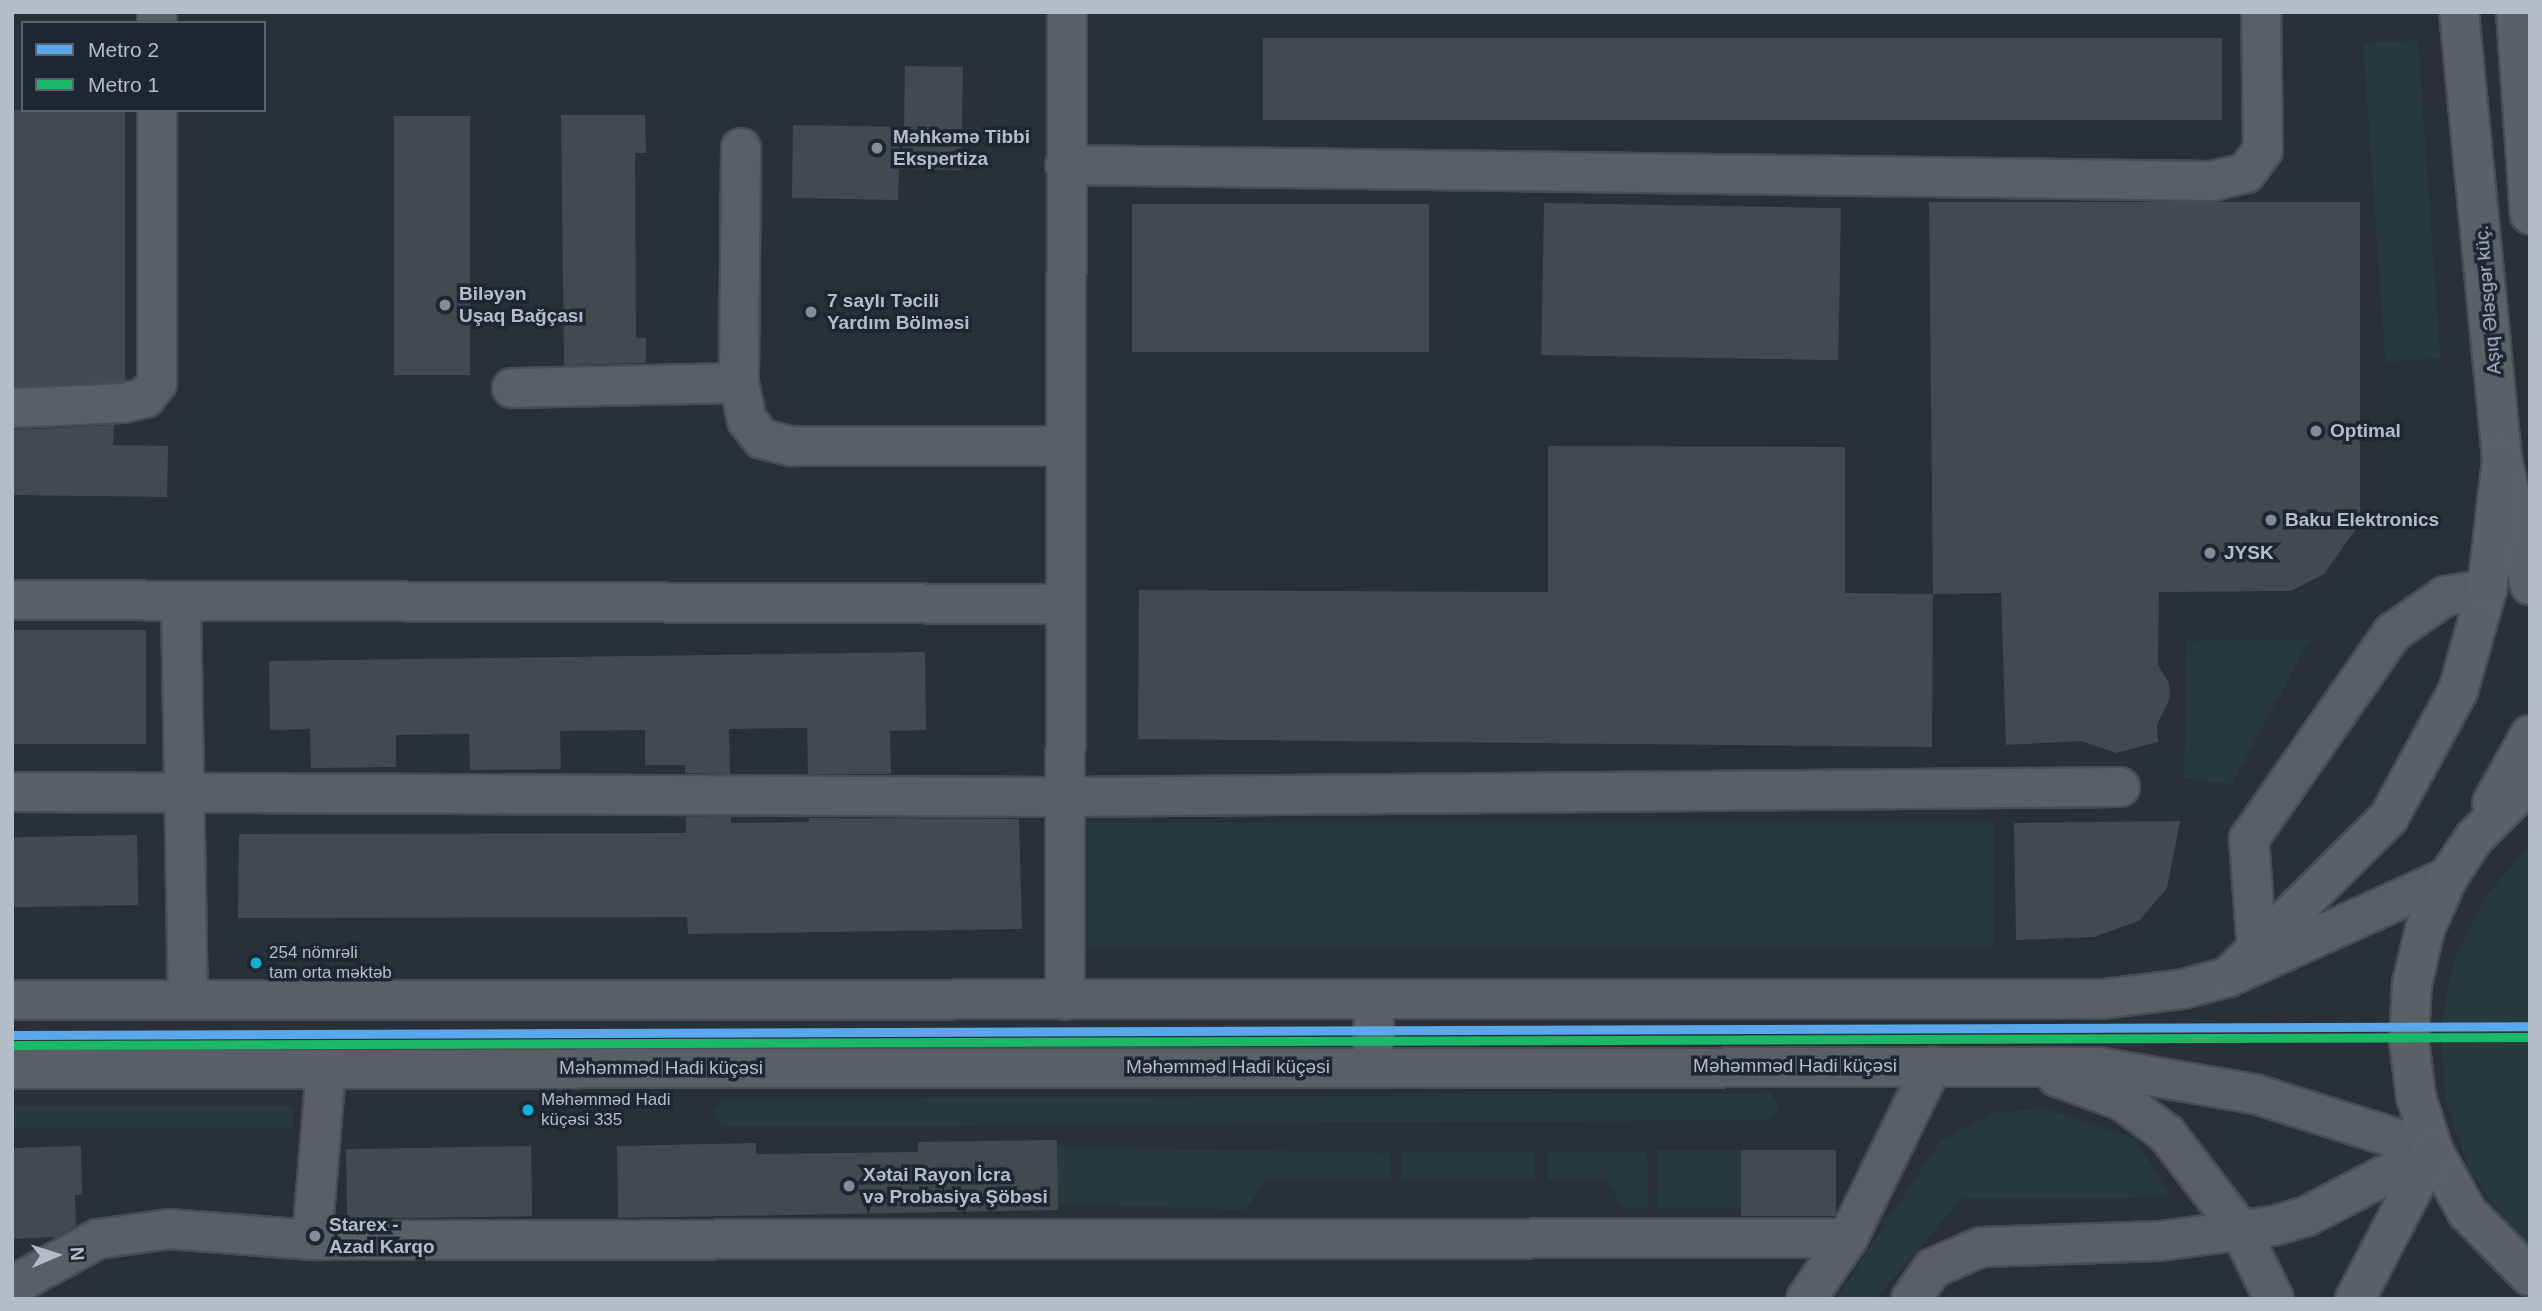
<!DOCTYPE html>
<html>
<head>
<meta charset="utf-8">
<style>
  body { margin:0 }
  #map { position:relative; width:2542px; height:1311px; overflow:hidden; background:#2a3038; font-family:Arial,sans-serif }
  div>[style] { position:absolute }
  .green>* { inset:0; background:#273a3e; transform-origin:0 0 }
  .building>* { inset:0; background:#444950; transform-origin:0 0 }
  .roads { filter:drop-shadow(2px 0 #484c53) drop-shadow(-2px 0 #484c53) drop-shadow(0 2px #484c53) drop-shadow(0 -2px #484c53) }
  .minor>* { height:38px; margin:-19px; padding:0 19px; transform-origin:19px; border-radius:19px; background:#5a5e66 }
  .major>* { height:38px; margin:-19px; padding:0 19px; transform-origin:19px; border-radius:19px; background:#5c6168 }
  .metro-1>* { height:9px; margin:-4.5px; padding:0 4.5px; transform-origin:4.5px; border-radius:4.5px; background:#5aa8eb }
  .metro-2>* { height:9px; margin:-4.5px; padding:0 4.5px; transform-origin:4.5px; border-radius:4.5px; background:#1ab867 }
  .dots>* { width:19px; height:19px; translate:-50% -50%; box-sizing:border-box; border:4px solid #1d2633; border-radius:50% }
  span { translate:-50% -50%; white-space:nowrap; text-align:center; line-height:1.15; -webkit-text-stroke:7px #1d2633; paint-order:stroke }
  .bus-label { font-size:17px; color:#b4bcc9 }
  .left { translate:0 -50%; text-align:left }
  .poi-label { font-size:19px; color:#b4bcc9; font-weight:700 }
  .street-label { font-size:19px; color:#b4bcc9 }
  .frame { position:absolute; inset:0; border:14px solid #b4bcc9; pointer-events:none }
  .legend { position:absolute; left:21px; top:21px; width:245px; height:91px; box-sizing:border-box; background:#1d2633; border:2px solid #59626f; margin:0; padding:9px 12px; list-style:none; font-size:21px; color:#b4bcc9 }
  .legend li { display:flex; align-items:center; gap:14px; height:35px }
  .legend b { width:35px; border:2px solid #59626f }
  .north { position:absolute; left:21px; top:1220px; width:70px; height:70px; -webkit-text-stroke:5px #1d2633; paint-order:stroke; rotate:87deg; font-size:19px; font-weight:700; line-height:28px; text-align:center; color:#b4bcc9 }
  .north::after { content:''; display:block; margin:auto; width:24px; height:32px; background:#b4bcc9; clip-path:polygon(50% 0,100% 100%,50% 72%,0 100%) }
</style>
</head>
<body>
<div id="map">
  <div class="green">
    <div style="left:2418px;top:40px;width:319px;height:55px;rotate:86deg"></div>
    <div style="clip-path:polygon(2310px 639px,2232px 784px,2184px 778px,2187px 641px)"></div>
    <div style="left:1994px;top:823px;width:124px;height:909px;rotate:90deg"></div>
    <div style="clip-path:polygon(2530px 846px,2530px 1245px,2510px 1228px,2469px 1169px,2446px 1101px,2440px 1029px,2454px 959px,2486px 895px)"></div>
    <div style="clip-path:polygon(1770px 1093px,1780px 1106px,1770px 1120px,722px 1127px,713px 1114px,722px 1100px)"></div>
    <div style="left:293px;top:1106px;width:22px;height:281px;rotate:90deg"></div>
    <div style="clip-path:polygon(2043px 1108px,2135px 1138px,2171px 1197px,1961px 1199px,1876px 1299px,1836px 1299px,1940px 1141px,1993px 1113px)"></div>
    <div style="clip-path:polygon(1057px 1147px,1390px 1153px,1391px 1179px,1266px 1179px,1246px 1210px,1058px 1203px)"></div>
    <div style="left:1741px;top:1150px;width:58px;height:84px;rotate:90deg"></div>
    <div style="clip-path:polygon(1647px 1151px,1649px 1208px,1624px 1209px,1605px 1179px,1548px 1179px,1548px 1152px)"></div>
    <div style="left:1534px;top:1152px;width:27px;height:132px;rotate:90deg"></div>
  </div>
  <div class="building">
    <div style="left:1263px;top:38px;width:959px;height:82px"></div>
    <div style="clip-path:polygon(905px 66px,963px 67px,961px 170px,899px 169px,898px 200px,792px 198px,793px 125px,904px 127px)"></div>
    <div style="left:12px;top:110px;width:113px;height:276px"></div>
    <div style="clip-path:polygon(561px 115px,645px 115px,646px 153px,635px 153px,636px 338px,646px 338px,646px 363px,564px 365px)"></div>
    <div style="left:394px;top:116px;width:76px;height:259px"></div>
    <div style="clip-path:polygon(1929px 202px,2360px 202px,2360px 512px,2356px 529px,2324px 574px,2291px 591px,2159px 592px,2158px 665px,2169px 683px,2170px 698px,2157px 725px,2158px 742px,2116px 753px,2081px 741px,2006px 745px,2001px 593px,1933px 594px)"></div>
    <div style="left:1544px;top:203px;width:297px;height:152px;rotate:1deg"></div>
    <div style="left:1132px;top:204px;width:297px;height:148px"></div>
    <div style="clip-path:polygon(114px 425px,113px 445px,168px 446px,167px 497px,12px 495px,12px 430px)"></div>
    <div style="clip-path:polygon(1548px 446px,1845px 447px,1845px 593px,1933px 594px,1932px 747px,1138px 739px,1139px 590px,1548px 592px)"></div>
    <div style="left:12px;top:630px;width:134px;height:114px"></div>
    <div style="clip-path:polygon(925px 652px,926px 730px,890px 731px,891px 774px,808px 774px,807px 728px,729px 729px,730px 774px,685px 773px,685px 765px,645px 765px,645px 730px,560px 731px,561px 769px,470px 770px,469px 734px,396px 735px,396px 767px,311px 768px,310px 729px,270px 730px,269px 661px)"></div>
    <div style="clip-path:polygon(686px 817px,731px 817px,731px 823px,809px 822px,809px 818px,1019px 819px,1022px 929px,688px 934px,687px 917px,238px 918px,239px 834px,686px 833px)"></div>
    <div style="clip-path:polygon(2180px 821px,2167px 888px,2139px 921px,2094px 937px,2016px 940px,2014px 823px)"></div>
    <div style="left:137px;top:835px;width:70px;height:125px;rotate:89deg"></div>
    <div style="clip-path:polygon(1057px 1140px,1058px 1210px,618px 1218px,617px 1146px,756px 1143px,756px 1154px,918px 1152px,918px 1142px)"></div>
    <div style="clip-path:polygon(81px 1146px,82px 1195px,75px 1195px,76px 1226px,56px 1237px,12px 1239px,12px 1148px)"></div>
    <div style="left:531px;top:1146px;width:70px;height:185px;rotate:89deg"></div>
    <div style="left:1741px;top:1150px;width:95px;height:66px"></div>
  </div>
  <div class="roads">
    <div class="minor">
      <div style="left:157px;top:23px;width:11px;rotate:-90deg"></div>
      <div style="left:741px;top:148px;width:235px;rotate:90.5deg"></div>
      <div style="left:739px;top:383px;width:38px;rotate:78deg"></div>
      <div style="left:747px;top:420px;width:24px;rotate:52deg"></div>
      <div style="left:762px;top:439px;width:30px;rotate:14deg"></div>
      <div style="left:791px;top:446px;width:271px"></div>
      <div style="left:1065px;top:165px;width:1147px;rotate:0.8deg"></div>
      <div style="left:2212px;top:181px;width:35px;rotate:-13deg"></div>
      <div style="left:2246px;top:173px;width:29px;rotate:-54deg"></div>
      <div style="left:2263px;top:150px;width:138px;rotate:-90.8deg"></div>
      <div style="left:512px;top:388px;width:227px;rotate:-1.3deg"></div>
      <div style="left:12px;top:408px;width:111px;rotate:-2.6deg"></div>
      <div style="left:123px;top:403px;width:23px;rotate:-13deg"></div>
      <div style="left:145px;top:398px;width:19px;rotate:-51deg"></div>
      <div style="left:157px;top:383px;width:273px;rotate:-90deg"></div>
      <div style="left:12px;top:600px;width:1051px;rotate:0.22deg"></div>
      <div style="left:181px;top:603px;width:397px;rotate:89deg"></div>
      <div style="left:12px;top:792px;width:1053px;rotate:0.27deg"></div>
      <div style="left:1065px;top:797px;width:1055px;rotate:-0.54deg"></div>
      <div style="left:2257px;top:950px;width:111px;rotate:-94.1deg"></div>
      <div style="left:2249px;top:839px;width:251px;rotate:-55.2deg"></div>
      <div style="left:2392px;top:633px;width:65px;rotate:-34.9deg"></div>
      <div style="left:2445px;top:596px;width:43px;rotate:-9.5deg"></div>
      <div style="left:12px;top:1000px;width:2090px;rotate:-0.03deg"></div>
      <div style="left:2102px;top:999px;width:82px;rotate:-7deg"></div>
      <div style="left:2183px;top:989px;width:47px;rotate:-14.9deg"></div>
      <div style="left:2228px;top:977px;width:242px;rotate:-24.4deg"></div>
      <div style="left:1065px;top:1000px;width:988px;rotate:-89.88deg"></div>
      <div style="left:1373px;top:1067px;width:66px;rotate:-89.1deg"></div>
      <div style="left:12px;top:1069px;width:2086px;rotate:-0.05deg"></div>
      <div style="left:2098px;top:1067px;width:159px;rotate:9.8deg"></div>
      <div style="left:2255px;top:1094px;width:187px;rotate:17.5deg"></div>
      <div style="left:2057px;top:1077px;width:70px;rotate:20deg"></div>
      <div style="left:2123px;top:1101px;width:55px;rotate:36.9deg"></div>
      <div style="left:2167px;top:1134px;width:122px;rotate:52.7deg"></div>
      <div style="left:2241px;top:1231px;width:76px;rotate:64.1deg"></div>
      <div style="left:312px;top:1240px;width:172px;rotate:-85.3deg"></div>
      <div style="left:12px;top:1286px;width:98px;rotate:-28.7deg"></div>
      <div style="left:98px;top:1239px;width:72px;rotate:-8deg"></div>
      <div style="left:169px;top:1229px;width:143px;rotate:4.4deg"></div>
      <div style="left:312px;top:1240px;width:1536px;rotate:-0.07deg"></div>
      <div style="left:1806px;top:1299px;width:74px;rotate:-55.5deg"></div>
      <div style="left:1848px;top:1238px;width:191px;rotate:-64deg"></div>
      <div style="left:1911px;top:1299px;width:38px;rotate:-55deg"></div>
      <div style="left:1933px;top:1268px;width:52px;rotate:-23.6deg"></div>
      <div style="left:1981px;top:1247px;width:179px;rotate:-1.9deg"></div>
      <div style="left:2160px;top:1241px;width:114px;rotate:-7.6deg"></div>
      <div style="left:2273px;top:1226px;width:35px;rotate:-16deg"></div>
      <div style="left:2307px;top:1216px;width:142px;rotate:-27.6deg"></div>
    </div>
    <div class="major">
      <div style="left:2459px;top:12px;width:449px;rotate:84.5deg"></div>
      <div style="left:2502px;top:459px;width:129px;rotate:77.5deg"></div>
      <div style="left:2516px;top:12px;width:203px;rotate:86.1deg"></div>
      <div style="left:2530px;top:782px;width:79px;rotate:135deg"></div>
      <div style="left:2474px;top:838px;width:47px;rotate:123.7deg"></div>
      <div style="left:2448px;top:877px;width:57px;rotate:113.9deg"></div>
      <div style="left:2425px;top:929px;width:57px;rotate:103.3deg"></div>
      <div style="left:2412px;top:984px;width:56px;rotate:93.1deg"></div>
      <div style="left:2409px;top:1040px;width:57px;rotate:83deg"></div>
      <div style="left:2416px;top:1097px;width:56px;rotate:72.2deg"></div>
      <div style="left:2433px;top:1150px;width:71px;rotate:61.3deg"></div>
      <div style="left:2467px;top:1212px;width:90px;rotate:45.5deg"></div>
      <div style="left:2492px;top:803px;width:78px;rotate:-60.8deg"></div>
      <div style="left:2228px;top:977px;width:227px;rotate:-44.8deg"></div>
      <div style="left:2389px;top:817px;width:144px;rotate:-61.3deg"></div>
      <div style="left:2458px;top:691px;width:106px;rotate:-74.1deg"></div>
      <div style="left:2487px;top:589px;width:131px;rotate:-83.4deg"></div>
      <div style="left:2355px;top:1299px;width:168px;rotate:-62.4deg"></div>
    </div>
  </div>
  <div class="metro-1">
    <div style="left:12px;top:1035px;width:2518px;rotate:-0.2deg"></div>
  </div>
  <div class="metro-2">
    <div style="left:12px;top:1045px;width:2518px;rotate:-0.18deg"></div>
  </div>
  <div class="dots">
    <div style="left:877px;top:148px;background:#848b96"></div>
    <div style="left:445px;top:305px;background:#848b96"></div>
    <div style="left:811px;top:312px;background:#848b96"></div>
    <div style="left:2316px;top:431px;background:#848b96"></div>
    <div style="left:2271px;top:520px;background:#848b96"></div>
    <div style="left:2210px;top:553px;background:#848b96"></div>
    <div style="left:256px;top:963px;background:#0dafd3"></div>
    <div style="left:528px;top:1110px;background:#0dafd3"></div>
    <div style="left:849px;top:1186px;background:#848b96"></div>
    <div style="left:315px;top:1236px;background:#848b96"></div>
  </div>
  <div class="bus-label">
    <span class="left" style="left:269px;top:963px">254 nömrəli<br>tam orta məktəb</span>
    <span class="left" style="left:541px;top:1110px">Məhəmməd Hadi<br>küçəsi 335</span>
  </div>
  <div class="poi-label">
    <span class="left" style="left:893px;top:148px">Məhkəmə Tibbi<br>Ekspertiza</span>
    <span class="left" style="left:459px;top:305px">Biləyən<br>Uşaq Bağçası</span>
    <span class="left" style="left:827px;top:312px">7 saylı Təcili<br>Yardım Bölməsi</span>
    <span class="left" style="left:2330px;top:431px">Optimal</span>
    <span class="left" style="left:2285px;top:520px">Baku Elektronics</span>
    <span class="left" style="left:2224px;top:553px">JYSK</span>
    <span class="left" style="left:863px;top:1186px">Xətai Rayon İcra<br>və Probasiya Şöbəsi</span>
    <span class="left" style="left:329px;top:1236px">Starex -<br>Azad Karqo</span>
  </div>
  <div class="street-label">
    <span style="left:2488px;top:300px;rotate:-95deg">Aşıq Ələsgər küç.</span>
    <span style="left:1795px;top:1066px">Məhəmməd Hadi küçəsi</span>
    <span style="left:1228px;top:1067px">Məhəmməd Hadi küçəsi</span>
    <span style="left:661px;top:1068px">Məhəmməd Hadi küçəsi</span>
  </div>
  <div class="frame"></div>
  <ul class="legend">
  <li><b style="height:9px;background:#5aa8eb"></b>Metro 2</li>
  <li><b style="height:9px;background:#1ab867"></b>Metro 1</li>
  </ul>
  <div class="north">N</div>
</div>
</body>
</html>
